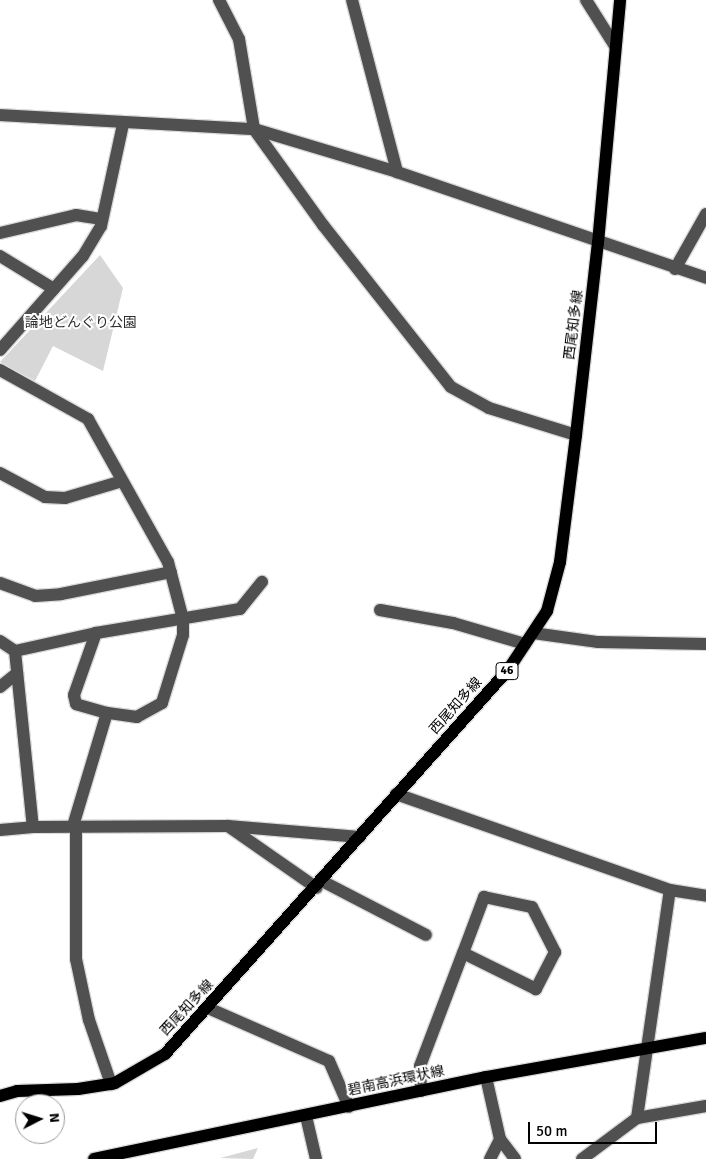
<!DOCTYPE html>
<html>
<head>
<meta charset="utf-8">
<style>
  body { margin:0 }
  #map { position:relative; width:706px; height:1159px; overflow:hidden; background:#fff; font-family:Signika,"Noto Sans JP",sans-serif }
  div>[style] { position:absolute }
  .green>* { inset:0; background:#d7d7d7 }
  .roads { filter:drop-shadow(1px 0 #dbdbdb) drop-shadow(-1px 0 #dbdbdb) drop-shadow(0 1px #dbdbdb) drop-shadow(0 -1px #dbdbdb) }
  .minor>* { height:12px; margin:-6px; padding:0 6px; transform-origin:6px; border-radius:6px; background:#505050 }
  .major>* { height:12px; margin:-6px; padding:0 6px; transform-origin:6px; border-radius:6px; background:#000 }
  span { translate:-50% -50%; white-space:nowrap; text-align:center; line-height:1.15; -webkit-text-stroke:4px #fff; paint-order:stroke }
  .shield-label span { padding:1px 4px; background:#fff; border:1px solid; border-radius:4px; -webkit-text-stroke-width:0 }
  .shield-label { font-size:12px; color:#000; font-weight:700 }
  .park-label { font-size:14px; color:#2e2e2e }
  .street-label { font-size:14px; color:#000 }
  .north { position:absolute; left:15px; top:1094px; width:50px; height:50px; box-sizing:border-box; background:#fff; border:1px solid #999; border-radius:50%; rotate:85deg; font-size:14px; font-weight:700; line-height:20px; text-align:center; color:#000 }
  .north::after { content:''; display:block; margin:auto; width:18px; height:22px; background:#000; clip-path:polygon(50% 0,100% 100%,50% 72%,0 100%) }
  .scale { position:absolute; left:528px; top:1122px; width:129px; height:22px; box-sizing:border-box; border:2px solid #000; border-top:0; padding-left:6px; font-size:15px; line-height:18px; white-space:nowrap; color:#000; -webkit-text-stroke:4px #fff; paint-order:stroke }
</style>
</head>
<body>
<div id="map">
  <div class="green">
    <div style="clip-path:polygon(100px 255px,123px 288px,103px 371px,53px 346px,35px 381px,0 362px)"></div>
    <div style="clip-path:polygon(258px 1148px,253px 1159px,220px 1158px)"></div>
  </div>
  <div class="roads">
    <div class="minor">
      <div style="left:219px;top:0;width:44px;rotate:62.9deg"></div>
      <div style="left:239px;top:39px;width:91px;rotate:80.5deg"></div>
      <div style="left:254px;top:129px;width:118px;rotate:54.3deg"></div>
      <div style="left:323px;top:225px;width:206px;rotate:51.7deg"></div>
      <div style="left:451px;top:387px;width:43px;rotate:28.9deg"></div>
      <div style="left:489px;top:408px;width:91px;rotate:17.2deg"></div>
      <div style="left:352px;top:0;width:178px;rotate:75.3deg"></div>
      <div style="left:586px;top:0;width:54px;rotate:57.8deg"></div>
      <div style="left:0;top:115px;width:254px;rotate:3.2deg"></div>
      <div style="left:254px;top:129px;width:149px;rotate:16.7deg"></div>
      <div style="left:397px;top:172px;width:327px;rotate:18.9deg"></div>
      <div style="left:0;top:233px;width:78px;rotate:-13.3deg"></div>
      <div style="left:76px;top:215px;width:26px;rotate:9deg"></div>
      <div style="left:0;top:256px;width:63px;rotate:31.4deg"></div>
      <div style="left:675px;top:269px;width:63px;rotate:-60.6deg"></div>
      <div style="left:0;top:350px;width:125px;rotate:-48.6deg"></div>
      <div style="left:83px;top:256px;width:35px;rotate:-59deg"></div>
      <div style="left:101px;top:226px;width:104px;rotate:-77.8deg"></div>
      <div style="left:0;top:370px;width:101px;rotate:29.1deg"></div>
      <div style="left:88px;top:419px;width:164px;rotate:60.8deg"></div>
      <div style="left:168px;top:562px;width:59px;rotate:75.3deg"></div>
      <div style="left:183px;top:619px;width:16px;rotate:90deg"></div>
      <div style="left:183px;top:635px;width:71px;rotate:107.2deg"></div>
      <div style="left:162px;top:703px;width:29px;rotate:151deg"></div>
      <div style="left:137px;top:717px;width:30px;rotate:-172deg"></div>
      <div style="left:0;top:473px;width:51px;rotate:28.1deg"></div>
      <div style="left:45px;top:497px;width:20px;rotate:3deg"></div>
      <div style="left:65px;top:498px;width:59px;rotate:-16.6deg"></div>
      <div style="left:0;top:583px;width:37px;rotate:20deg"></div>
      <div style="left:35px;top:596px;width:26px;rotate:-4deg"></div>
      <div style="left:61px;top:594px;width:112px;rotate:-11.3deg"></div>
      <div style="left:380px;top:610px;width:74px;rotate:10.1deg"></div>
      <div style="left:453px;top:623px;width:75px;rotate:16.3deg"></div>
      <div style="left:533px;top:633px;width:66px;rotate:7.9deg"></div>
      <div style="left:598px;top:642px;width:108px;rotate:1.1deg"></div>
      <div style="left:0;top:641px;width:18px;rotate:34deg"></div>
      <div style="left:15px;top:651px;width:177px;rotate:84.2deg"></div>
      <div style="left:15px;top:651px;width:83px;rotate:-12.5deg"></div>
      <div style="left:96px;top:633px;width:146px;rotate:-9.5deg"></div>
      <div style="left:240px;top:609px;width:35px;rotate:-51deg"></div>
      <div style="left:0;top:687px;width:22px;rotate:-39deg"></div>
      <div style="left:396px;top:794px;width:290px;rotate:19.3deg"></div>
      <div style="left:670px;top:890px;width:36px;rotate:9deg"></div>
      <div style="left:73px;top:826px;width:118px;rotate:-73.3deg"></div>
      <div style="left:107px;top:713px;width:32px;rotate:-164deg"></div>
      <div style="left:76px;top:704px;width:9px;rotate:-103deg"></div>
      <div style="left:74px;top:695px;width:66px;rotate:-70.5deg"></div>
      <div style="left:76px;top:826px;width:133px;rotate:90deg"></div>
      <div style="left:76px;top:959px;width:62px;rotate:78deg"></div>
      <div style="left:89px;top:1020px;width:68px;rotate:71deg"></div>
      <div style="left:228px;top:826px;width:108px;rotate:34.9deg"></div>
      <div style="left:0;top:830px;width:33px;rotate:-5deg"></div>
      <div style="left:33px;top:827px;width:195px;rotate:-0.3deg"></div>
      <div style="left:228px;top:826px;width:132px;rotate:4.8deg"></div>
      <div style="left:322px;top:881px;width:117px;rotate:27.4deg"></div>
      <div style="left:208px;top:1008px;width:132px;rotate:23.7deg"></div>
      <div style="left:329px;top:1061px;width:50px;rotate:66.5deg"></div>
      <div style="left:486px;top:1077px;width:64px;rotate:77.3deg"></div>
      <div style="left:500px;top:1139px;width:25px;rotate:53deg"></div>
      <div style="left:421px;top:1091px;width:25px;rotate:-92deg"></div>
      <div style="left:420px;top:1066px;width:121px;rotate:-69.2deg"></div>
      <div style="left:463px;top:953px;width:60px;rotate:-69.4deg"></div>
      <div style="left:484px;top:897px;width:49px;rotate:11.8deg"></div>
      <div style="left:532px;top:907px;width:51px;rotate:62.9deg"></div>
      <div style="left:555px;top:952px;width:42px;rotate:117.2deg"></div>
      <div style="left:536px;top:989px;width:81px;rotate:-153.7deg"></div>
      <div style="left:306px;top:1116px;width:44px;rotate:76.9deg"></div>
      <div style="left:637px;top:1118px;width:230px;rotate:-81.8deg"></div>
      <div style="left:490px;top:1159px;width:22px;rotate:-63deg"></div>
      <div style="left:582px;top:1159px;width:69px;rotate:-36.7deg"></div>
      <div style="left:637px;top:1118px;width:70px;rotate:-9.9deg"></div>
    </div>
    <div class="major">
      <div style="left:0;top:1096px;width:18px;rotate:-16deg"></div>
      <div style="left:17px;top:1091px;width:61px;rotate:-1.9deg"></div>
      <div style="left:78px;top:1089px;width:37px;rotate:-9deg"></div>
      <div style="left:115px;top:1083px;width:58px;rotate:-30.1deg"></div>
      <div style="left:165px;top:1054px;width:515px;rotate:-48.23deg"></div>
      <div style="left:508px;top:670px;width:71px;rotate:-56.5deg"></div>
      <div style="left:547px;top:611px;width:51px;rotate:-75.1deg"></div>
      <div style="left:560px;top:562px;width:128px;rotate:-82.8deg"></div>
      <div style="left:576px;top:435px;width:193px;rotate:-83.5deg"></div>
      <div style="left:598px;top:243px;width:244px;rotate:-84.8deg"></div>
      <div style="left:94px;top:1159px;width:400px;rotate:-11.8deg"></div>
      <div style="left:486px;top:1077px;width:223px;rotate:-10.1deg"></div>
    </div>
  </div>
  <div class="shield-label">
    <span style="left:507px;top:671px">46</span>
  </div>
  <div class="park-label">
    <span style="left:81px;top:323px">論地どんぐり公園</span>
  </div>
  <div class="street-label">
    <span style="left:574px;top:325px;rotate:-83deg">西尾知多線</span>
    <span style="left:456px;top:706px;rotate:-48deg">西尾知多線</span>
    <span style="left:187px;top:1008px;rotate:-47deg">西尾知多線</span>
    <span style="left:396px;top:1081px;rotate:-12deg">碧南高浜環状線</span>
  </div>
  <div class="north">N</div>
  <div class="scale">50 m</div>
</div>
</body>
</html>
